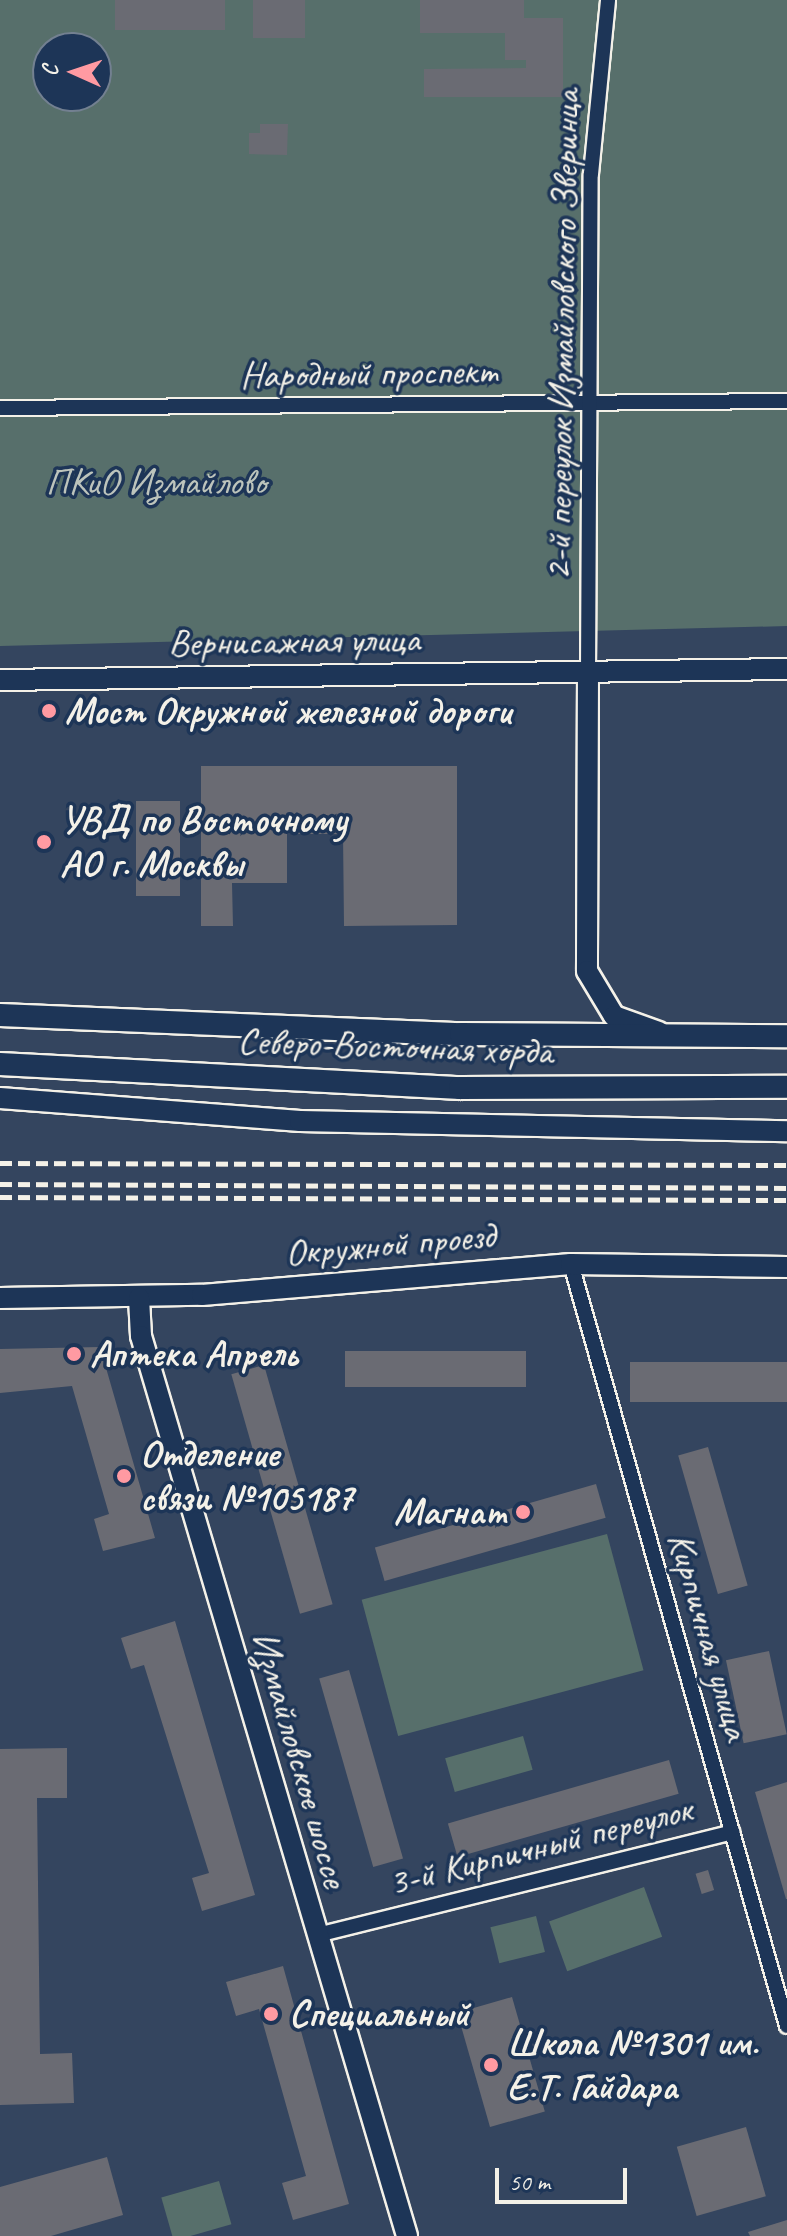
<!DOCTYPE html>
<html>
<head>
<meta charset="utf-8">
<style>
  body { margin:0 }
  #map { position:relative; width:787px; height:2236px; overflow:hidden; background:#34455f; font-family:Caveat,sans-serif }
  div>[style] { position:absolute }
  .green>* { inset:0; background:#576f6b; transform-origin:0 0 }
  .building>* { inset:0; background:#6a6b73; transform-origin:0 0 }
  .roads { filter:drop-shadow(2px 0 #f4f1e8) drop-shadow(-2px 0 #f4f1e8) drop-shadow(0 2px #f4f1e8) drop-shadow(0 -2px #f4f1e8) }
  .street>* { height:14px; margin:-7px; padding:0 7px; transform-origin:7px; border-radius:7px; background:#1d3557 }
  .secondary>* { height:20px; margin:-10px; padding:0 10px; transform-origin:10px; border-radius:10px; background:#1d3557 }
  .primary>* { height:22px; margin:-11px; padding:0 11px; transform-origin:11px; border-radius:11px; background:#1d3557 }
  .rail>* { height:5px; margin-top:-2.5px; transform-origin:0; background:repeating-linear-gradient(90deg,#f4f1e8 0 12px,transparent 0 18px) }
  .dots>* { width:22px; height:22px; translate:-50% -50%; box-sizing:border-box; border:4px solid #1d3557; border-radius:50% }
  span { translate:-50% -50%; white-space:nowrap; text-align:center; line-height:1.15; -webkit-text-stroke:7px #1d3557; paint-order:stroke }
  .street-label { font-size:38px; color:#f4f1e8 }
  .park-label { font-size:38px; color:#bdc4bc }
  .poi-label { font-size:38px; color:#f4f1e8; font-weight:700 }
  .left { translate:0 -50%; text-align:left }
  .right { translate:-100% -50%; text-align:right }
  .north { position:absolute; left:32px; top:32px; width:80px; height:80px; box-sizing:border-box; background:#1d3557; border:2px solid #738091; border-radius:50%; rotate:273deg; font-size:22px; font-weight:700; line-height:32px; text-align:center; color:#f4f1e8 }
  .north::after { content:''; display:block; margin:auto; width:28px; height:36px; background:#ff9aa2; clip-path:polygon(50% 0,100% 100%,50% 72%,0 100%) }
  .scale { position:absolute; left:495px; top:2168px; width:132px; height:36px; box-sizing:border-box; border:4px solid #f4f1e8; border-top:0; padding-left:10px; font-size:24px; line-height:28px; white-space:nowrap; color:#f4f1e8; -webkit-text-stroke:6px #1d3557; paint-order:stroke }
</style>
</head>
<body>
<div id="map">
  <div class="green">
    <div style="clip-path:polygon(evenodd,0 0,787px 0,787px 626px,0 646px,0 0,48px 48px,96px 48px,96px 96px,48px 96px,48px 48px)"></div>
    <div style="left:607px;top:1534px;width:141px;height:254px;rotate:75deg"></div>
    <div style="left:523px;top:1736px;width:35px;height:81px;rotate:74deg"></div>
    <div style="left:644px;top:1887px;width:53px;height:101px;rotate:70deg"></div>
    <div style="left:536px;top:1916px;width:37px;height:47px;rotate:76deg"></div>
    <div style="left:219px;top:2181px;width:45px;height:60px;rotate:74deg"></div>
  </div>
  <div class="building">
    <div style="left:115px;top:0;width:110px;height:30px"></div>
    <div style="left:253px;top:0;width:52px;height:38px"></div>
    <div style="clip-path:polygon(420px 0,524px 0,524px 18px,563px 18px,563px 97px,424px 97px,424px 69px,526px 68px,526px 60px,505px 60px,505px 33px,420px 33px)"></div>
    <div style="clip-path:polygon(260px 124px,288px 124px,287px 155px,249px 154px,249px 133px,260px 133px)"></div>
    <div style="clip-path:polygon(201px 766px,457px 766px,457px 925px,344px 926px,343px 834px,287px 834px,287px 883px,232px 883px,233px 926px,201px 926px)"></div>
    <div style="left:136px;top:801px;width:44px;height:95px"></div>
    <div style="clip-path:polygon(100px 1347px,155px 1538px,103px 1551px,94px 1519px,109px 1514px,72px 1386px,0 1393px,0 1349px)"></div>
    <div style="left:526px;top:1351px;width:36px;height:181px;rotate:90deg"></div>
    <div style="left:630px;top:1362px;width:157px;height:40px"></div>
    <div style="left:264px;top:1365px;width:249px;height:34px;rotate:74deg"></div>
    <div style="left:708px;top:1447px;width:144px;height:31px;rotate:74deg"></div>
    <div style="left:596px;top:1484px;width:35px;height:230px;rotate:74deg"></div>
    <div style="clip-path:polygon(175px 1621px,255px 1895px,202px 1911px,192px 1878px,209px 1873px,144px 1665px,131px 1669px,121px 1638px)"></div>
    <div style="left:769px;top:1651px;width:85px;height:44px;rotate:78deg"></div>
    <div style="left:349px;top:1670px;width:196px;height:31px;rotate:74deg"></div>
    <div style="clip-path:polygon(67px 1748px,67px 1798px,37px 1798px,40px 2054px,72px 2053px,74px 2103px,0 2105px,0 1749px)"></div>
    <div style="left:669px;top:1760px;width:35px;height:230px;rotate:74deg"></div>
    <div style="clip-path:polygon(787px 1782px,787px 1899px,786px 1899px,755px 1792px)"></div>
    <div style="left:708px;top:1870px;width:21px;height:13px;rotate:73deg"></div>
    <div style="clip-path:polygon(283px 1966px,349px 2204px,293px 2220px,282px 2183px,306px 2176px,259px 2009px,236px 2016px,226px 1982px)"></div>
    <div style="left:512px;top:1997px;width:119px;height:57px;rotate:74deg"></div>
    <div style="left:746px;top:2127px;width:72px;height:72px;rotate:74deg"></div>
    <div style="clip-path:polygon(107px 2157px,123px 2215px,51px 2236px,0 2236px,0 2187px)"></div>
    <div style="clip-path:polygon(787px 2220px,787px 2236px,750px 2236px,748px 2232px)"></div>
  </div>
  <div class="roads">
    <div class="street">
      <div style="left:0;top:408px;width:787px;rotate:-0.51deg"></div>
      <div style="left:588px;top:672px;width:498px;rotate:-89.7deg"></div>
      <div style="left:591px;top:174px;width:175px;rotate:-84.4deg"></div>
      <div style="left:571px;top:1264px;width:792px;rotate:74.17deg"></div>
      <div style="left:317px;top:1935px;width:428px;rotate:-13.9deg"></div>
    </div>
    <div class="secondary">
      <div style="left:588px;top:672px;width:299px;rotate:90.2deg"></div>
      <div style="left:587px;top:971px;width:52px;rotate:59deg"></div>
      <div style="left:614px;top:1016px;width:48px;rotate:19.6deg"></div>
      <div style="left:0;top:680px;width:787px;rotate:-0.8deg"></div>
      <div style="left:0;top:1098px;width:301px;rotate:4.4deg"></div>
      <div style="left:300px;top:1121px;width:487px;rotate:1.2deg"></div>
      <div style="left:0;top:1298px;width:202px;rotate:-0.9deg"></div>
      <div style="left:202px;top:1295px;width:370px;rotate:-4.8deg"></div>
      <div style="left:571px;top:1264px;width:216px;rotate:0.8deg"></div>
      <div style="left:139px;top:1298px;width:38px;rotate:87deg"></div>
      <div style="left:141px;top:1336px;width:938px;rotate:73.53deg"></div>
    </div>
    <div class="primary">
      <div style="left:0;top:1015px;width:461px;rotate:2.4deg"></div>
      <div style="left:461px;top:1034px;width:326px;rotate:0.4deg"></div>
      <div style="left:0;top:1064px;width:461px;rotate:3deg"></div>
      <div style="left:460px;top:1088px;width:327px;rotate:-0.2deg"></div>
    </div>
  </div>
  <div class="rail">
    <div style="left:0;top:1163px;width:787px;rotate:0.15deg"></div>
    <div style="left:0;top:1184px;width:787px;rotate:0.29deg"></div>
    <div style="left:0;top:1197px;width:787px;rotate:0.22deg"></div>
  </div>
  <div class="dots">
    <div style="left:49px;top:711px;background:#ff9aa2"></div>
    <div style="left:44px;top:842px;background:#ff9aa2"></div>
    <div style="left:74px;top:1354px;background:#ff9aa2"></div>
    <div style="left:124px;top:1476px;background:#ff9aa2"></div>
    <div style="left:523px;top:1512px;background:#ff9aa2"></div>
    <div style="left:271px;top:2014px;background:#ff9aa2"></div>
    <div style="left:491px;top:2065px;background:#ff9aa2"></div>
  </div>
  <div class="street-label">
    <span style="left:562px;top:335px;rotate:-89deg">2-й переулок Измайловского Зверинца</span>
    <span style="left:369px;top:373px;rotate:-1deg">Народный проспект</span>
    <span style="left:294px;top:641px;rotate:-1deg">Вернисажная улица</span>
    <span style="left:395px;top:1046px;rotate:2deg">Северо-Восточная хорда</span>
    <span style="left:390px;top:1244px;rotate:-5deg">Окружной проезд</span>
    <span style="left:709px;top:1636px;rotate:74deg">Кирпичная улица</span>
    <span style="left:300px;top:1759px;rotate:74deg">Измайловское шоссе</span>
    <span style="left:540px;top:1846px;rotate:-14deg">3-й Кирпичный переулок</span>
  </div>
  <div class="park-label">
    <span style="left:156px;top:482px">ПКиО Измайлово</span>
  </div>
  <div class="poi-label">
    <span class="left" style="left:65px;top:711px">Мост Окружной железной дороги</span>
    <span class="left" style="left:60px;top:842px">УВД по Восточному<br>АО г. Москвы</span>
    <span class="left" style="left:90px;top:1354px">Аптека Апрель</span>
    <span class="left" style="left:140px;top:1476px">Отделение<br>связи №105187</span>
    <span class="right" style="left:507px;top:1512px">Магнат</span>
    <span class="left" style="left:289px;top:2014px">Специальный</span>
    <span class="left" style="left:507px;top:2065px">Школа №1301 им.<br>Е.Т. Гайдара</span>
  </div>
  <div class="north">С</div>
  <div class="scale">50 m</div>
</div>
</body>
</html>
